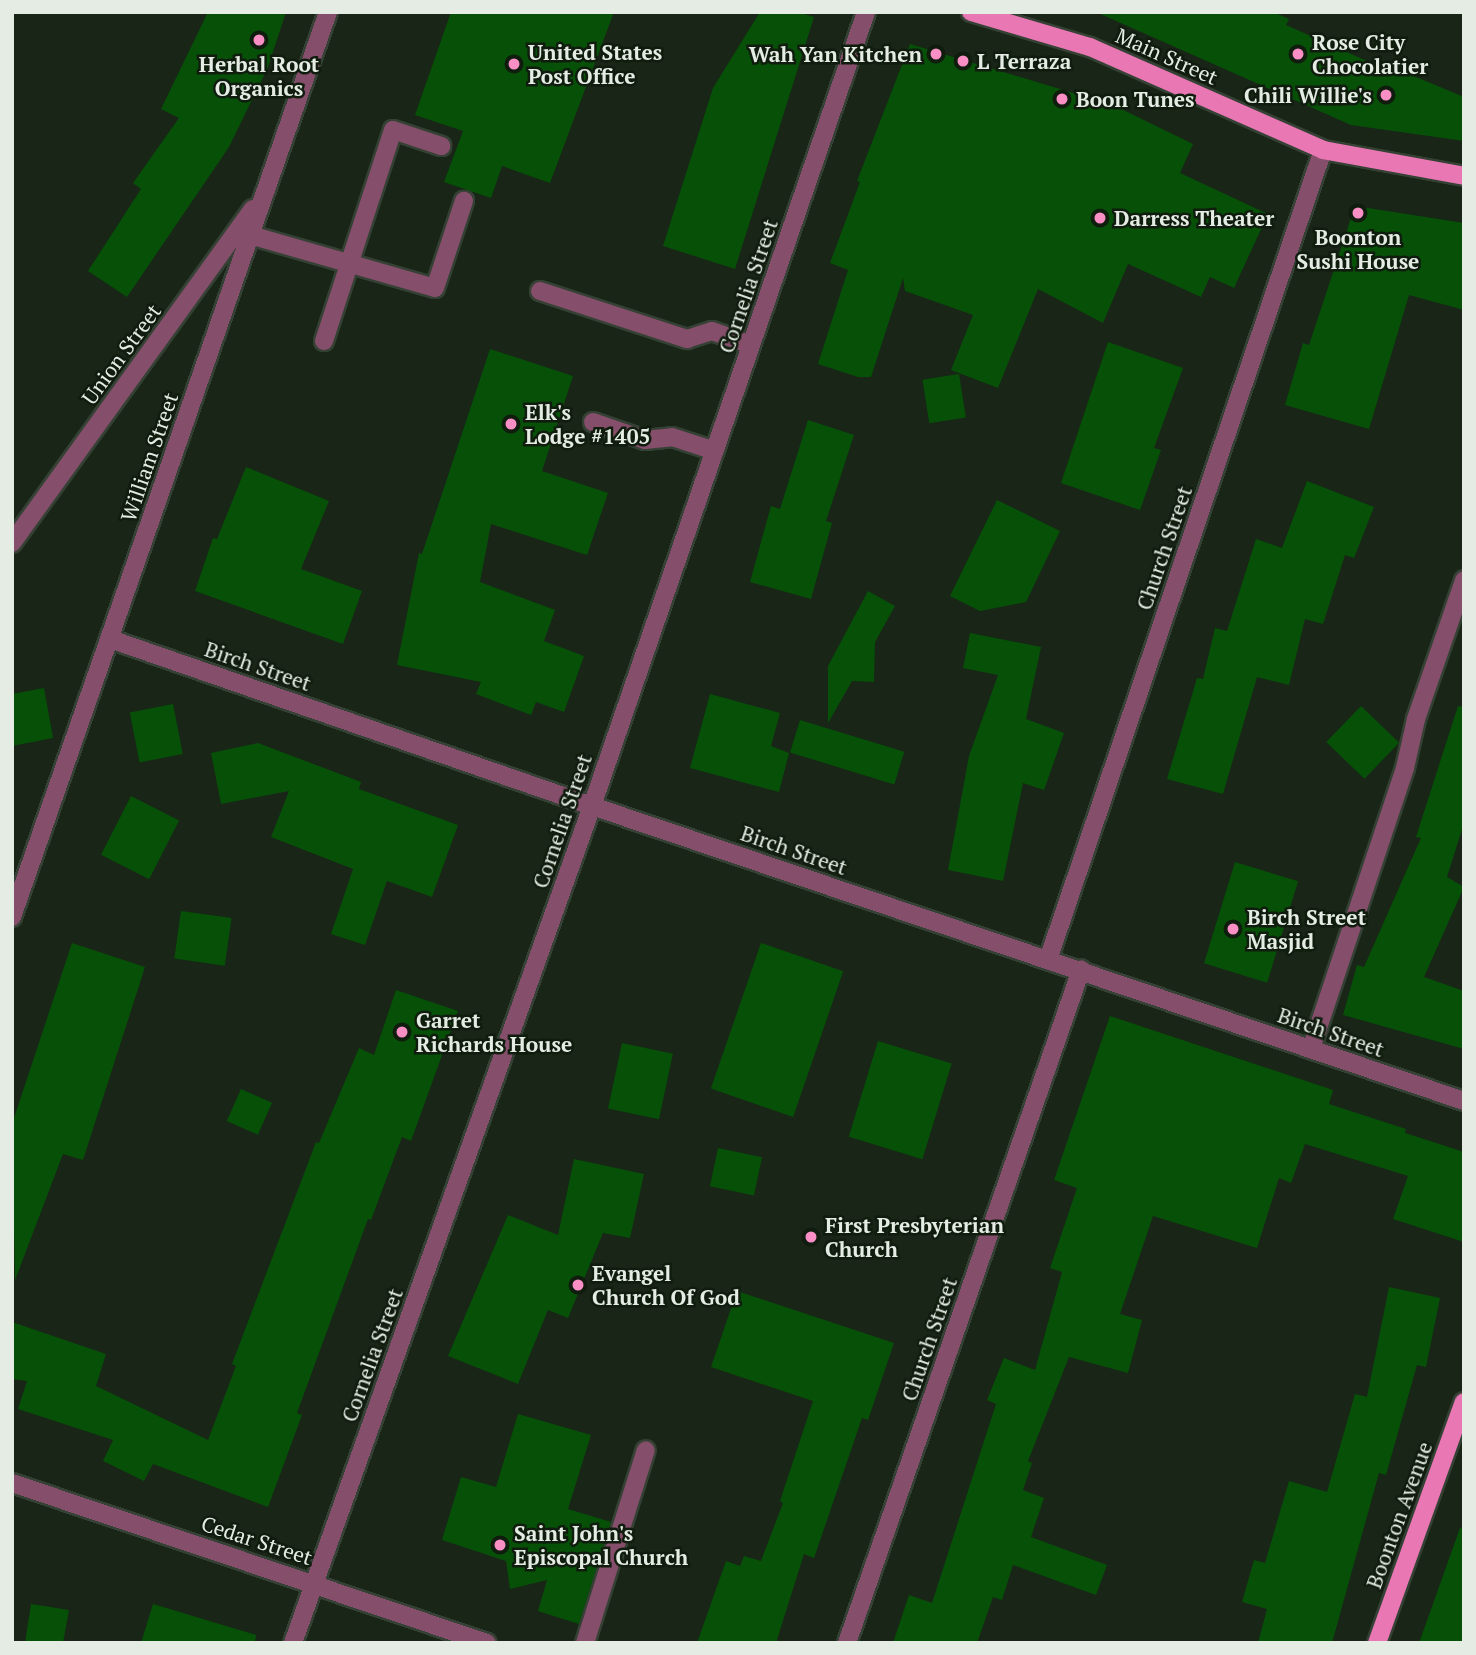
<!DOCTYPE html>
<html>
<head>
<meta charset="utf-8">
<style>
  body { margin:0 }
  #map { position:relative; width:1476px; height:1655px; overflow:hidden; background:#182517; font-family:"PT Serif",serif }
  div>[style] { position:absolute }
  .building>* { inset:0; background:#065107; transform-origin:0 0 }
  .roads { filter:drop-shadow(2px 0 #354134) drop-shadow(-2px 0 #354134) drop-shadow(0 2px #354134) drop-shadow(0 -2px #354134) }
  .service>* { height:18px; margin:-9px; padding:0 9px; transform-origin:9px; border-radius:9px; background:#854e6a }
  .minor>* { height:18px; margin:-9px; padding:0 9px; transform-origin:9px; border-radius:9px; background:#854e6a }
  .primary>* { height:18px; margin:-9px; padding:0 9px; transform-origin:9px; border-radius:9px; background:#e977b3 }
  .dots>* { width:19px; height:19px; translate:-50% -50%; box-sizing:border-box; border:4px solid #0f1c0e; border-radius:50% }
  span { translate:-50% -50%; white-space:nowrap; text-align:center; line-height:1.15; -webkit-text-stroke:5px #0f1c0e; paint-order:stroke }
  .poi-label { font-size:21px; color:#e4ece3; font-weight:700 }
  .left { translate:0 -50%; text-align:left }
  .right { translate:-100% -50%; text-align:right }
  .street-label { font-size:21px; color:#e4ece3 }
  .frame { position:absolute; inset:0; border:14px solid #e4ece3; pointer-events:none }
</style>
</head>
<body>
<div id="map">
  <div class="building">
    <div style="clip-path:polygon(208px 12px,286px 12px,268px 67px,229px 147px,127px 297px,88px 271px,141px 189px,133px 183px,179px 118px,161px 109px)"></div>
    <div style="clip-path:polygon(451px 12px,614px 12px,550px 183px,502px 166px,491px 198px,444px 182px,463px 131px,415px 115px)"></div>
    <div style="clip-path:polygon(760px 12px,798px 12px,814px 17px,735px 269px,663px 246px,713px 88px)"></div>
    <div style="clip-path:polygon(1096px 12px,1273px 12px,1289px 19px,1286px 25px,1378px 66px,1380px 62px,1464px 97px,1464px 141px,1351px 125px)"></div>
    <div style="clip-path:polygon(910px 44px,1113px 105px,1193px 144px,1180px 173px,1268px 214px,1234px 288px,1210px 277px,1201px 297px,1128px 264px,1103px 323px,1038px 289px,998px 388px,951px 370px,973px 315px,905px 291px,903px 278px,871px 377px,858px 377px,818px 364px,848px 270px,830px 263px,860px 182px,857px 181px)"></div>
    <div style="clip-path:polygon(1355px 206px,1464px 223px,1464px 310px,1409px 295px,1369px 429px,1285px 405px,1303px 343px,1309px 345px)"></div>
    <div style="clip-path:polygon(1108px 342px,1183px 368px,1154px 448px,1161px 450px,1140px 510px,1061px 483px)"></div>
    <div style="clip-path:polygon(490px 349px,573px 376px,542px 471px,608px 493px,587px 555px,491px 524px,480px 582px,555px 610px,544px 641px,584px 656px,564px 712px,536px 702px,531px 715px,476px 694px,481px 682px,397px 665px,419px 553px,422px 554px)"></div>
    <div style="left:959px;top:374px;width:44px;height:37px;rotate:81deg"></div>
    <div style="clip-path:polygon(808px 420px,854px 435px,826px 521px,832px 523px,811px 599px,750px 582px,771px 506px,780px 509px)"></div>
    <div style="clip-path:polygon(246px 467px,329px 501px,301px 569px,362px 591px,343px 644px,195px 591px,213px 538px,217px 539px)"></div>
    <div style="clip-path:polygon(1307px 481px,1374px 507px,1354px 558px,1345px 555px,1323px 624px,1305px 619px,1289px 685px,1257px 677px,1223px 794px,1167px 779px,1197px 678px,1203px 679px,1215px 628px,1227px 631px,1256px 539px,1282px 548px)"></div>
    <div style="clip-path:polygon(997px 500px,1060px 531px,1026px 602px,980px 611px,950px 596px)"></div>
    <div style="clip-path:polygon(868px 591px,895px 606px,875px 642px,874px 682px,852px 681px,828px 723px,828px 666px)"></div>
    <div style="clip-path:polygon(970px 633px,1041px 647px,1026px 719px,1064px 733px,1044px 790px,1023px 783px,1003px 881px,948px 870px,969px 756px,998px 675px,963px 668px)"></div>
    <div style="clip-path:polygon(44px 688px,53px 738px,12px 746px,12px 694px)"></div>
    <div style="clip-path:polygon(710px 694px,780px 713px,771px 746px,789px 753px,779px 792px,690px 768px)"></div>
    <div style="left:173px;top:704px;width:51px;height:44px;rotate:79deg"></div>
    <div style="left:1361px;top:706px;width:53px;height:50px;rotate:44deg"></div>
    <div style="clip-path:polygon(1458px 706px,1464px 707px,1464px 823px,1447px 877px,1464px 887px,1424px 977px,1464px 991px,1464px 1049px,1343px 1015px,1357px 965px,1364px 967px,1421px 838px,1416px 837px)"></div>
    <div style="left:800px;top:720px;width:109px;height:34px;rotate:17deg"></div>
    <div style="clip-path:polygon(258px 743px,361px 782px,359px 789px,458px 825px,432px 897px,387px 881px,365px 945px,331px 934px,353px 869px,271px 837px,289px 791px,221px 804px,211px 753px)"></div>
    <div style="left:131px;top:796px;width:54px;height:66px;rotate:27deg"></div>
    <div style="left:1235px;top:862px;width:66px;height:106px;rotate:17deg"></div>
    <div style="left:181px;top:911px;width:51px;height:48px;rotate:8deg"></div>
    <div style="clip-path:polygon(72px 943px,145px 967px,83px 1160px,63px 1154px,15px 1280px,12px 1124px)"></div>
    <div style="left:761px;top:943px;width:87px;height:154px;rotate:19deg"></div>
    <div style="clip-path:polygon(396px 990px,458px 1011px,411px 1141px,402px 1137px,371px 1220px,368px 1219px,297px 1413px,302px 1415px,268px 1507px,153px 1464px,144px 1481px,103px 1461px,113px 1440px,18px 1409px,27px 1381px,12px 1379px,12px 1322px,106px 1354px,96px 1386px,208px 1440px,236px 1366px,232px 1364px,316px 1142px,319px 1143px,359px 1048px,374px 1055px)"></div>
    <div style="clip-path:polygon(1110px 1016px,1333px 1090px,1329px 1104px,1406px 1129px,1405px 1133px,1464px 1152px,1464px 1242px,1393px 1219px,1408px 1176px,1305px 1144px,1291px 1183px,1279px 1178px,1257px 1248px,1153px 1216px,1120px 1314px,1142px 1320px,1128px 1373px,1069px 1357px,1028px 1461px,1032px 1463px,1023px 1490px,1044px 1498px,1031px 1537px,1107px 1565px,1096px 1595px,1013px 1565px,1002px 1600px,993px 1597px,977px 1643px,893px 1643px,909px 1595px,932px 1603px,996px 1404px,987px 1400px,1004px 1358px,1035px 1370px,1062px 1272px,1050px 1268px,1077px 1188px,1054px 1180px)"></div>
    <div style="left:878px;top:1041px;width:77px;height:100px;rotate:17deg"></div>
    <div style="left:622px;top:1043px;width:52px;height:67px;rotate:12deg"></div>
    <div style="left:241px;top:1089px;width:34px;height:35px;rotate:24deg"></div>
    <div style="left:718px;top:1148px;width:45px;height:39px;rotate:12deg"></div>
    <div style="clip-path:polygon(574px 1159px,644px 1174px,630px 1238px,603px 1233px,568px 1318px,548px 1310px,518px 1384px,448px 1356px,508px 1215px,558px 1235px)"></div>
    <div style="clip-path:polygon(1389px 1287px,1440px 1298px,1426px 1367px,1417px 1365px,1386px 1475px,1379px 1473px,1332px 1643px,1258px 1643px,1267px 1609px,1242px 1602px,1254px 1560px,1265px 1563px,1289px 1481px,1327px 1492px,1355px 1394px,1367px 1397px)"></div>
    <div style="clip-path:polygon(737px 1291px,894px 1343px,868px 1420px,862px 1418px,814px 1558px,804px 1554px,776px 1643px,697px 1643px,726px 1561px,740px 1566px,744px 1556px,761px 1561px,783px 1503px,780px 1501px,813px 1401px,711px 1367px)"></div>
    <div style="clip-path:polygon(518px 1414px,591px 1435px,568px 1509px,611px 1522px,579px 1624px,538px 1611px,547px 1580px,510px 1589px,506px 1561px,442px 1540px,461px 1477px,496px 1487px)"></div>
    <div style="clip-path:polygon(1460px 1528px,1464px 1529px,1464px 1643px,1419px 1643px)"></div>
    <div style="clip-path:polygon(31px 1604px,69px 1610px,63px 1643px,25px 1643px)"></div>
    <div style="clip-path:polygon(153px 1604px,256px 1635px,255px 1643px,141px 1643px)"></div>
  </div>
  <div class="roads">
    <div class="service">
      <div style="left:250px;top:235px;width:192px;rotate:16deg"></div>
      <div style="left:435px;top:288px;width:92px;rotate:-71.6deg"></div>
      <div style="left:540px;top:291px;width:155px;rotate:18.1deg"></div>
      <div style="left:687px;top:339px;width:26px;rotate:-18deg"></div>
      <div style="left:712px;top:331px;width:41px;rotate:19.7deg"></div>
      <div style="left:324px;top:341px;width:222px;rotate:-71.9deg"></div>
      <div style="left:393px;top:130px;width:51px;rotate:18.4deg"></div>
      <div style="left:593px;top:422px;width:55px;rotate:19.1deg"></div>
      <div style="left:645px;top:440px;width:27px;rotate:-6deg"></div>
      <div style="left:672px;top:437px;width:45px;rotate:18deg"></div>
      <div style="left:1311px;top:1049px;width:296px;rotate:-71.5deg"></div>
      <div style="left:1405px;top:768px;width:50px;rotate:-77.3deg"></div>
      <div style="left:1416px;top:719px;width:147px;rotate:-70.9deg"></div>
      <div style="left:585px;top:1643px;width:202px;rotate:-72.5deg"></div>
    </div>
    <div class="minor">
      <div style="left:12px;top:543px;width:412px;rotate:-54.2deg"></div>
      <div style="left:110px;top:639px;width:510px;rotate:19.11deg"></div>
      <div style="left:592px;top:806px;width:921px;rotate:18.69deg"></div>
      <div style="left:12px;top:917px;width:959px;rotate:-70.75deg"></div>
      <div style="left:1048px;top:960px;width:855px;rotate:-71.25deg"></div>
      <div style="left:12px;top:1483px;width:501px;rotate:18.62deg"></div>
      <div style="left:293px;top:1643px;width:889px;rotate:-70.34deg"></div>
      <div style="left:592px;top:806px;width:840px;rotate:-70.96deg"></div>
      <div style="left:847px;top:1643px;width:713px;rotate:-70.83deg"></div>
    </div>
    <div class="primary">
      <div style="left:971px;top:12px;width:124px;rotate:16.4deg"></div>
      <div style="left:1090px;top:47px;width:255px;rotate:23.8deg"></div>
      <div style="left:1323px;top:150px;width:143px;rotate:10.4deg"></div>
      <div style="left:1377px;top:1643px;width:256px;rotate:-70.2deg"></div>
    </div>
  </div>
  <div class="dots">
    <div style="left:259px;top:40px;background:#fa8fc6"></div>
    <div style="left:936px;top:54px;background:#fa8fc6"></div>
    <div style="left:1298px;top:54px;background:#fa8fc6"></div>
    <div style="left:963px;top:61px;background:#fa8fc6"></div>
    <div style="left:514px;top:64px;background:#fa8fc6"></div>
    <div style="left:1386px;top:95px;background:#fa8fc6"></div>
    <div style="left:1062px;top:99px;background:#fa8fc6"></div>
    <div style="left:1358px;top:213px;background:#fa8fc6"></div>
    <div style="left:1100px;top:218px;background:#fa8fc6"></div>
    <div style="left:511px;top:424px;background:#fa8fc6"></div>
    <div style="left:1233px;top:929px;background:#fa8fc6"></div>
    <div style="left:402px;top:1032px;background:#fa8fc6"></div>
    <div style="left:811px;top:1237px;background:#fa8fc6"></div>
    <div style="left:578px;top:1285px;background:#fa8fc6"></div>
    <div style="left:500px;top:1545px;background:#fa8fc6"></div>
  </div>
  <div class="poi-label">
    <span class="left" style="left:1312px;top:54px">Rose City<br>Chocolatier</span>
    <span class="left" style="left:528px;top:64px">United States<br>Post Office</span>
    <span class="right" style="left:922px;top:54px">Wah Yan Kitchen</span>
    <span class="left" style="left:977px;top:61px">L Terraza</span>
    <span style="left:259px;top:76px">Herbal Root<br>Organics</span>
    <span class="right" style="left:1372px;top:95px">Chili Willie's</span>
    <span class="left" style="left:1076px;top:99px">Boon Tunes</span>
    <span class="left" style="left:1114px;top:218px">Darress Theater</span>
    <span style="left:1358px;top:249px">Boonton<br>Sushi House</span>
    <span class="left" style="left:525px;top:424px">Elk's<br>Lodge #1405</span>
    <span class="left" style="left:1247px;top:929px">Birch Street<br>Masjid</span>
    <span class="left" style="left:416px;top:1032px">Garret<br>Richards House</span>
    <span class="left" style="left:825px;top:1237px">First Presbyterian<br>Church</span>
    <span class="left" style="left:592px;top:1285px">Evangel<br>Church Of God</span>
    <span class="left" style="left:514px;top:1545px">Saint John's<br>Episcopal Church</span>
  </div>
  <div class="street-label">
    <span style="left:1167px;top:56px;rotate:24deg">Main Street</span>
    <span style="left:748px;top:286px;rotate:-71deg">Cornelia Street</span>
    <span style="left:121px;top:354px;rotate:-54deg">Union Street</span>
    <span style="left:149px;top:457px;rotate:-71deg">William Street</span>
    <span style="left:1164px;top:548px;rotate:-71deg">Church Street</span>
    <span style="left:258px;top:666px;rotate:19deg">Birch Street</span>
    <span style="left:562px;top:821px;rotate:-71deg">Cornelia Street</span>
    <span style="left:794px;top:850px;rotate:19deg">Birch Street</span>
    <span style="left:1331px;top:1032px;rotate:19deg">Birch Street</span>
    <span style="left:929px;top:1339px;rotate:-71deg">Church Street</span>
    <span style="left:372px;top:1355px;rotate:-70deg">Cornelia Street</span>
    <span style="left:1399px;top:1515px;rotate:-70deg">Boonton Avenue</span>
    <span style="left:257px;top:1540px;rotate:18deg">Cedar Street</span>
  </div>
  <div class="frame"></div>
</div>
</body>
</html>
